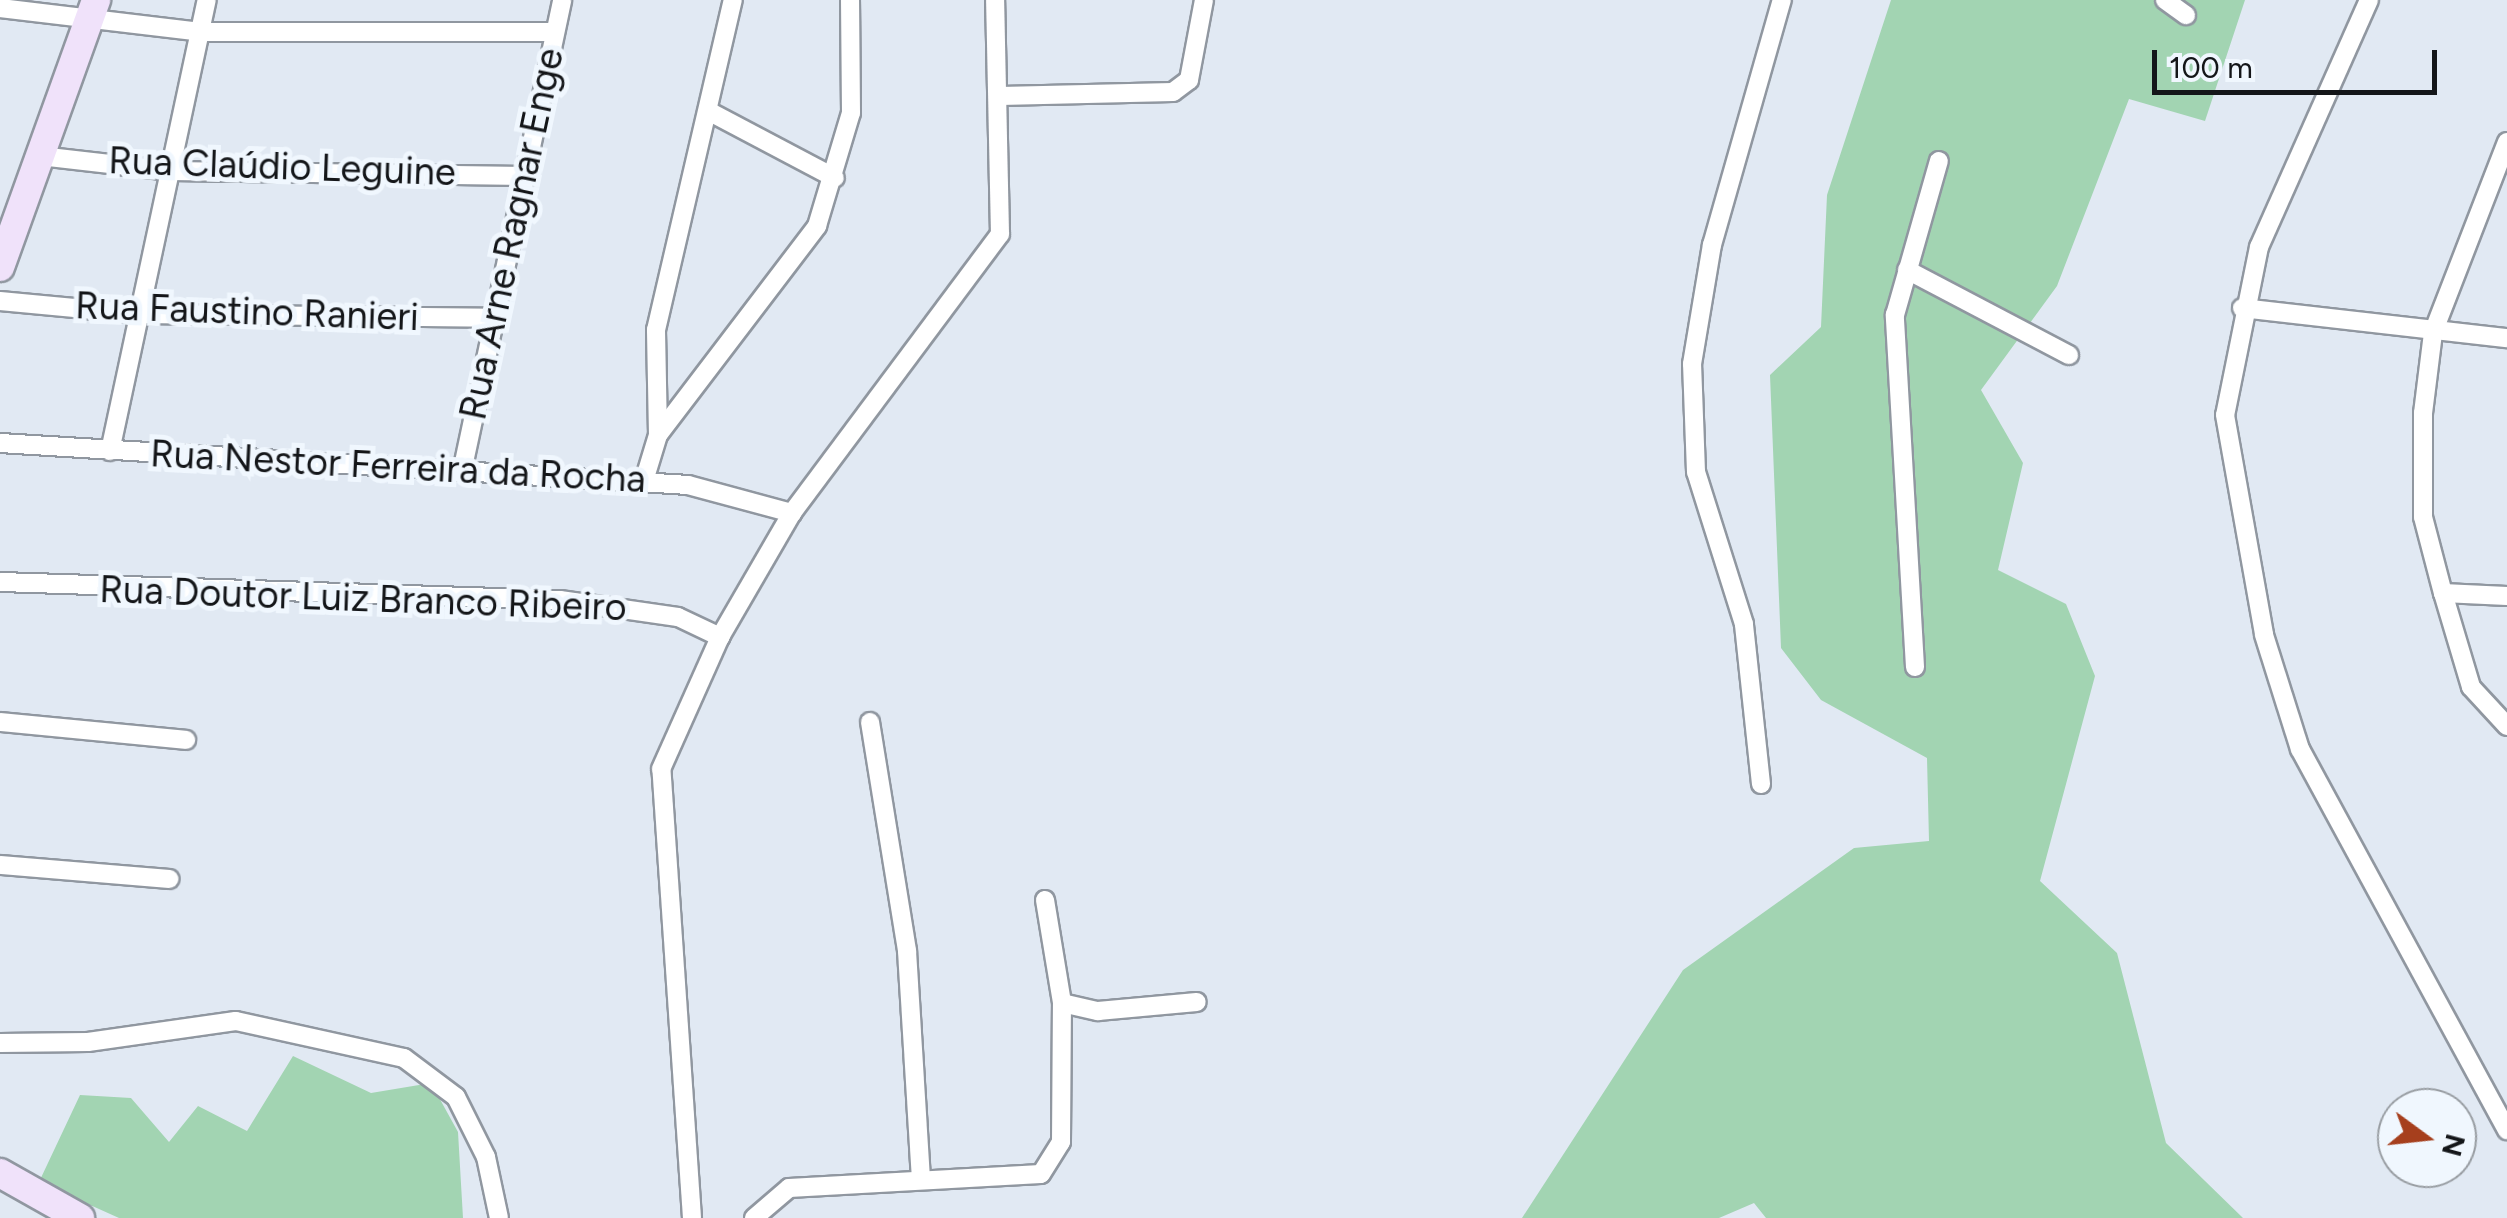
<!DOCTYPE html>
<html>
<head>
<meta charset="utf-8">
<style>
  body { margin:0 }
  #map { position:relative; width:2507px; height:1218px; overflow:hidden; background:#e1e9f3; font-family:Figtree,sans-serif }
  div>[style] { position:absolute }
  .green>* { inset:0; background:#a2d4b2 }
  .roads { filter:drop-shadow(2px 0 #9097a0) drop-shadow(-2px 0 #9097a0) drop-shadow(0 2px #9097a0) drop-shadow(0 -2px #9097a0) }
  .street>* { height:18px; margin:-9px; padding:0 9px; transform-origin:9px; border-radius:9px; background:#fff }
  .secondary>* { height:28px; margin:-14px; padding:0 14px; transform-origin:14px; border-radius:14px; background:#f0e2fa }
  span { translate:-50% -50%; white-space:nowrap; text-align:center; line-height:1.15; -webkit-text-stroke:10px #f0f7fe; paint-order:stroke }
  .street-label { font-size:38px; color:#141619 }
  .north { position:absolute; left:2377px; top:1088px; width:100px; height:100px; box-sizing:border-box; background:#f0f7fe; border:2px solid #989da2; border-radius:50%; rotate:105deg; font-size:28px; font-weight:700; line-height:40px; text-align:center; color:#141619 }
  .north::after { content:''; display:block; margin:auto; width:35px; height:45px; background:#a63f1d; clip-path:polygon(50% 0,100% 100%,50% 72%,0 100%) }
  .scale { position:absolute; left:2152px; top:50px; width:285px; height:45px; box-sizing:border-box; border:5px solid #141619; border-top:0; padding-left:12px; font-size:30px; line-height:35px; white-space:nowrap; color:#141619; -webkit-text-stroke:8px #f0f7fe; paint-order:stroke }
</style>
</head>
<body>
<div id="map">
  <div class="green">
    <div style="clip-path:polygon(1891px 0,2245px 0,2205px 121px,2129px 99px,2057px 286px,1981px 390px,2023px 463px,1998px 570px,2066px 604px,2095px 676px,2040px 881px,2117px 953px,2166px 1143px,2243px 1218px,1766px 1218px,1754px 1203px,1719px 1218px,1522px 1218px,1683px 970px,1854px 848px,1929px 841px,1927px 758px,1821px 700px,1781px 648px,1770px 375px,1821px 327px,1827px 195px)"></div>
    <div style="clip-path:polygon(293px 1056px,371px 1093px,431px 1083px,458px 1132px,463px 1218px,119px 1218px,39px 1182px,80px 1095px,131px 1098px,169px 1142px,198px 1106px,247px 1131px)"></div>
  </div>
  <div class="roads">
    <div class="street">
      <div style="left:2165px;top:0;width:26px;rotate:36deg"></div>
      <div style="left:2369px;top:0;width:270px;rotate:114deg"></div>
      <div style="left:2259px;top:247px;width:171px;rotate:101.4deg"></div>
      <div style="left:2225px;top:415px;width:223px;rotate:79.9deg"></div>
      <div style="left:2264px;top:635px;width:120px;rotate:72.5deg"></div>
      <div style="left:2300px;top:749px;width:434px;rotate:61.5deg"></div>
      <div style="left:0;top:8px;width:202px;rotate:6.8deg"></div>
      <div style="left:201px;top:32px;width:354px"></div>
      <div style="left:1000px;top:96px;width:173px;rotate:-1.3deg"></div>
      <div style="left:1173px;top:92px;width:20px;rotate:-37deg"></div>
      <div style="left:1189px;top:80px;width:81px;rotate:-79.4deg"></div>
      <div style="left:710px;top:112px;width:141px;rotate:27.8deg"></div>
      <div style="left:2507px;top:142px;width:205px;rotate:111.2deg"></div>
      <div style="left:2433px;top:333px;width:81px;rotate:97.1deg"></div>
      <div style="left:2423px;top:413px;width:104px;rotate:90deg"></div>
      <div style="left:2423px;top:517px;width:79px;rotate:75.3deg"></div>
      <div style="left:2443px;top:593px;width:64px;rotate:2.7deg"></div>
      <div style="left:40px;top:156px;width:132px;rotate:6.5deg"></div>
      <div style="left:171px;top:171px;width:354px;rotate:0.8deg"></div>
      <div style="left:1907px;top:270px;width:183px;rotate:27.7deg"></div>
      <div style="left:0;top:301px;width:139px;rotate:5.4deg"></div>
      <div style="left:138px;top:314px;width:355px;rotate:0.6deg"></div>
      <div style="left:2242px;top:308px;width:267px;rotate:6.5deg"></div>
      <div style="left:658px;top:435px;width:105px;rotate:-91.1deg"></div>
      <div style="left:656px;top:330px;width:339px;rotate:-76.9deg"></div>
      <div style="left:0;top:443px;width:689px;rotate:3.49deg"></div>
      <div style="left:688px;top:485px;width:108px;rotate:15.1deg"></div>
      <div style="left:110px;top:451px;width:461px;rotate:-77.9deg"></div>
      <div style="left:463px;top:467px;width:477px;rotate:-78deg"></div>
      <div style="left:644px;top:481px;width:48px;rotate:-73.1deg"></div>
      <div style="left:658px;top:435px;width:263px;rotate:-52.7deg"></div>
      <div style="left:817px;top:226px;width:118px;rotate:-73.3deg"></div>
      <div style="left:851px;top:113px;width:113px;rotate:-90.5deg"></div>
      <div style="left:0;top:582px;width:560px;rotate:1.84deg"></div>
      <div style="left:560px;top:600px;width:119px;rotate:8.2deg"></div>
      <div style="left:678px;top:617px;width:47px;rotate:25.5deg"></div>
      <div style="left:2443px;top:593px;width:98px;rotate:73.4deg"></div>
      <div style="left:2471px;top:687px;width:53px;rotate:47.3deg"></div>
      <div style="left:1915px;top:667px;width:353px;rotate:-93.3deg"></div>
      <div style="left:1895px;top:315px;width:160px;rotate:-74.1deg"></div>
      <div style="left:0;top:722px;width:187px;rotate:5.5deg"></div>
      <div style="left:870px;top:722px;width:232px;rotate:80.8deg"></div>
      <div style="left:907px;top:951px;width:228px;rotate:86.5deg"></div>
      <div style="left:1761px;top:784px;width:161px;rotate:-96.1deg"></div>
      <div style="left:1744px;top:624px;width:159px;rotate:-107.5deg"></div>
      <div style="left:1696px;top:472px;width:108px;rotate:-92.1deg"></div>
      <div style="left:1692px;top:364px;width:121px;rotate:-80.5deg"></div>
      <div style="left:1712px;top:245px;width:255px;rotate:-74.1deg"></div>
      <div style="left:0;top:865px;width:170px;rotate:4.7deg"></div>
      <div style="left:1045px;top:900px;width:104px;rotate:80.6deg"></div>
      <div style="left:1062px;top:1003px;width:37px;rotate:13deg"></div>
      <div style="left:1098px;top:1011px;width:99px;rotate:-5.2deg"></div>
      <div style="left:0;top:1043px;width:88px;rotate:-0.7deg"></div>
      <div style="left:88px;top:1042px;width:149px;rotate:-8.1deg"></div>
      <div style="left:236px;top:1021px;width:172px;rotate:12.4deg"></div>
      <div style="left:404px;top:1058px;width:65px;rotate:36.9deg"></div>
      <div style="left:456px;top:1097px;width:67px;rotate:63.4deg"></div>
      <div style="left:486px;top:1157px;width:62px;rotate:78deg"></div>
      <div style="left:692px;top:1218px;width:450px;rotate:-93.9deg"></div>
      <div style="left:661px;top:769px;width:145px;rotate:-65.9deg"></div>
      <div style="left:720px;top:637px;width:143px;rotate:-59.9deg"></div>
      <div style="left:792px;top:513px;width:348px;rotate:-53.3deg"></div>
      <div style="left:1000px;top:234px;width:234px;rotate:-91.2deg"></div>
      <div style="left:754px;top:1218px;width:46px;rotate:-40.6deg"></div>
      <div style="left:789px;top:1188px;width:252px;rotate:-3.2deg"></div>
      <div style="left:1041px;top:1174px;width:38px;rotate:-58deg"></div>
      <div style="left:1061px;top:1142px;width:139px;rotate:-89.6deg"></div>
    </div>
    <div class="secondary">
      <div style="left:0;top:267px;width:284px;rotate:-70.2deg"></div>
      <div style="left:0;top:1173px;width:92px;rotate:29.4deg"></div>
    </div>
  </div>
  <div class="street-label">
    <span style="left:282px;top:167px;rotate:2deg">Rua Claúdio Leguine</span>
    <span style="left:512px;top:234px;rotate:-78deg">Rua Arne Ragnar Enge</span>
    <span style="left:247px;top:312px;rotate:2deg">Rua Faustino Ranieri</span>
    <span style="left:398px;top:467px;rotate:3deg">Rua Nestor Ferreira da Rocha</span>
    <span style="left:363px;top:599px;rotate:2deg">Rua Doutor Luiz Branco Ribeiro</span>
  </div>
  <div class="north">N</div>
  <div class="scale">100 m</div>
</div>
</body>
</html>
